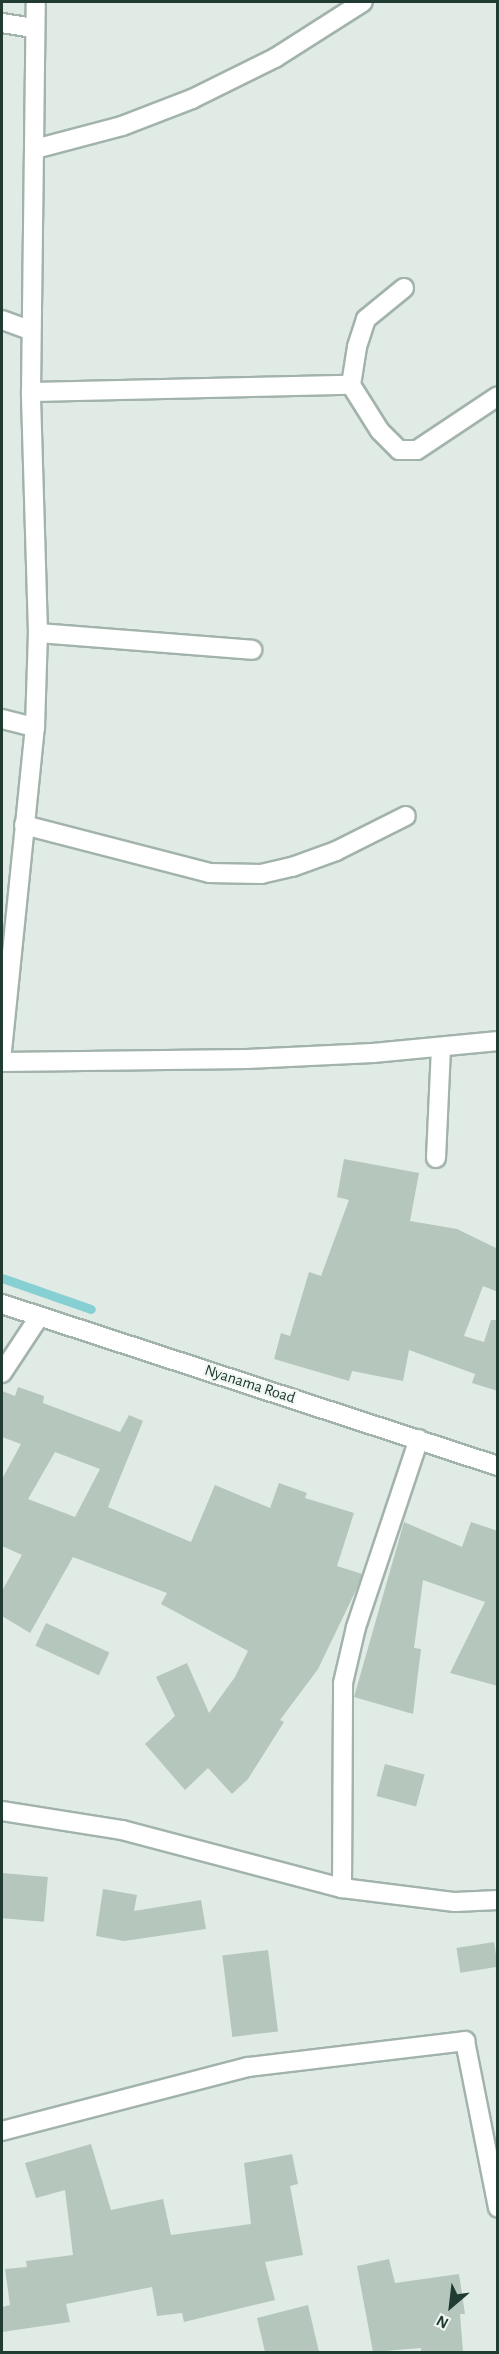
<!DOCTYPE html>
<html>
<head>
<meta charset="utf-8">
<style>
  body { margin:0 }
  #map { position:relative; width:499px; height:2354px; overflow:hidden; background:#dfebe4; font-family:"Alegreya Sans",sans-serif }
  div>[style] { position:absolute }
  .stream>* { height:9px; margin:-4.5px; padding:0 4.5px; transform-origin:4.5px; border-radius:4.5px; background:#86cfd2 }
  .building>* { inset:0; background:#b5c6bd; transform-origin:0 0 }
  .roads { filter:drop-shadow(2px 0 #a2b3ab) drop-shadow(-2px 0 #a2b3ab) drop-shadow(0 2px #a2b3ab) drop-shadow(0 -2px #a2b3ab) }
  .minor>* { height:18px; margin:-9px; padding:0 9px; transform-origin:9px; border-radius:9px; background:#fff }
  .tertiary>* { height:18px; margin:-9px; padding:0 9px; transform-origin:9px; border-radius:9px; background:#fff }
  span { translate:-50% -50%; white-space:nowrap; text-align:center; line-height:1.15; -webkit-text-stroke:4.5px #f0f7f3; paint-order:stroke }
  .street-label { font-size:16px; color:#203b31 }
  .frame { position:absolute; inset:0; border:3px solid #203b31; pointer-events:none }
  .north { position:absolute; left:421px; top:2276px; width:60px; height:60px; -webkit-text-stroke:4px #f0f7f3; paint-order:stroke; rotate:208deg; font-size:16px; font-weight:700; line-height:24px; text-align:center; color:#203b31 }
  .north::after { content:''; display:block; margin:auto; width:21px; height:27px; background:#203b31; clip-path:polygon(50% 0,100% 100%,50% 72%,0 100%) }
</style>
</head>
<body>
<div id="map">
  <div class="stream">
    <div style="left:2px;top:1278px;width:94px;rotate:19.2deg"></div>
  </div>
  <div class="building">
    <div style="clip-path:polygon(344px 1159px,419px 1173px,410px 1221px,457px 1229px,498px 1249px,498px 1292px,483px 1286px,464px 1336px,484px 1342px,491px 1320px,498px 1320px,498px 1391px,472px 1383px,475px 1374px,409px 1350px,403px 1381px,352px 1371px,349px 1381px,274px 1359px,281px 1333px,290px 1336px,309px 1272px,321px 1276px,349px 1200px,337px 1197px)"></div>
    <div style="clip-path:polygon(evenodd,18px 1387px,44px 1396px,43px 1403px,120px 1432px,129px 1415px,143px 1421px,108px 1507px,191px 1542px,215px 1485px,270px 1508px,279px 1483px,307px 1493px,305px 1498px,354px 1513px,337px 1566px,362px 1574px,359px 1584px,318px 1669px,280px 1720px,284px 1722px,248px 1779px,232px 1794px,208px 1768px,185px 1790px,145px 1744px,175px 1716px,156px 1677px,187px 1663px,209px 1713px,235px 1677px,248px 1651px,161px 1604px,167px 1593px,73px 1557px,30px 1633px,2px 1616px,2px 1591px,22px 1555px,2px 1546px,2px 1479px,21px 1444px,2px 1437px,2px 1391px,15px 1396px,18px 1387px,55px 1452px,100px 1469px,75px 1517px,28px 1499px,55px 1452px)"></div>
    <div style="clip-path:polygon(404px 1522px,462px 1547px,471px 1522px,498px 1531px,498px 1686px,450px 1673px,485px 1602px,423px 1580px,414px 1648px,421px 1649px,413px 1714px,354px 1697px)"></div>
    <div style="left:46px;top:1623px;width:70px;height:25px;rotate:25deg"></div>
    <div style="left:385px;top:1764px;width:41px;height:33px;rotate:15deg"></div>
    <div style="left:2px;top:1873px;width:46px;height:45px;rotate:5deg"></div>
    <div style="clip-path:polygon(103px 1889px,137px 1895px,134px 1911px,201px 1900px,206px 1929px,124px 1941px,96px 1936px)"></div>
    <div style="left:494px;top:1942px;width:25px;height:38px;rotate:81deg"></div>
    <div style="left:268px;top:1950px;width:82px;height:46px;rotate:83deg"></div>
    <div style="clip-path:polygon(91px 2144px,111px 2210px,163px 2199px,171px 2235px,251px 2224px,244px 2163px,292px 2154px,298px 2184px,290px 2186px,303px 2255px,265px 2262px,275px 2300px,184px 2322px,182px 2313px,157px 2316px,152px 2287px,66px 2304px,70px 2322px,2px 2332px,2px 2307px,10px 2305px,5px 2269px,27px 2267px,26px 2261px,73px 2255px,65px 2190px,36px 2198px,25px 2163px)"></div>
    <div style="clip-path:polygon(389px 2259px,395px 2283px,459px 2274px,465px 2314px,460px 2314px,463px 2352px,421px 2352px,421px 2348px,373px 2352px,357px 2266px)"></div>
    <div style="clip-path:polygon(308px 2305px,319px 2352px,265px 2352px,257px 2318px)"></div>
  </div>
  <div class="roads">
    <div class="minor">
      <div style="left:2px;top:23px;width:31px;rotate:9deg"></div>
      <div style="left:35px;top:149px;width:90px;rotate:-14.8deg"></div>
      <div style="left:122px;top:126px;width:75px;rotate:-21.1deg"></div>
      <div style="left:192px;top:99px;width:93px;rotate:-26.3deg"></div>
      <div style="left:275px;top:58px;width:104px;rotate:-32.5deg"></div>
      <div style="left:404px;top:288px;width:49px;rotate:140.8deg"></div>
      <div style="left:366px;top:319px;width:29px;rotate:108deg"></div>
      <div style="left:357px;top:347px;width:38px;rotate:99deg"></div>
      <div style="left:351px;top:385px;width:54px;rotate:57.8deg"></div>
      <div style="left:380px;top:431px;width:27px;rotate:45deg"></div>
      <div style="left:399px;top:450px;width:18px"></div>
      <div style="left:417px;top:450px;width:97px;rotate:-33.7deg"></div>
      <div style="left:2px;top:320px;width:30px;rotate:20deg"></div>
      <div style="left:31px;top:392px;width:320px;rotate:-1.3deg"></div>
      <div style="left:38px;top:633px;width:215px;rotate:4.5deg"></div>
      <div style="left:2px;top:719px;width:34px;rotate:14deg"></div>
      <div style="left:24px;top:825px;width:191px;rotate:14.5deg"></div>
      <div style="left:209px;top:873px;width:52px;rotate:1.1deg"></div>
      <div style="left:261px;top:874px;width:32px;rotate:-13deg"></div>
      <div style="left:292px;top:867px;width:47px;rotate:-20deg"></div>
      <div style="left:336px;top:851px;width:78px;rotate:-26.6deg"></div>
      <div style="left:2px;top:1051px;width:326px;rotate:-84.2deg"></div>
      <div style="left:35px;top:727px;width:94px;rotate:-88.2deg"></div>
      <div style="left:38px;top:633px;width:241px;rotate:-91.7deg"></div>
      <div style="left:31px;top:392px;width:390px;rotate:-89.3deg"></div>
      <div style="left:2px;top:1062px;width:245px;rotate:-0.7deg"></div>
      <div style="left:247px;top:1059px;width:126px;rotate:-2.7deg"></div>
      <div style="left:373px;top:1053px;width:126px;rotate:-5.5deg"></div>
      <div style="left:436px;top:1158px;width:111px;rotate:-87.4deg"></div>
      <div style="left:2px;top:1373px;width:67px;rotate:-56.5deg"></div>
      <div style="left:2px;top:1811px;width:121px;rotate:9deg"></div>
      <div style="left:122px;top:1830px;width:228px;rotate:14.8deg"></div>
      <div style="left:342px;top:1888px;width:114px;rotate:7.1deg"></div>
      <div style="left:455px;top:1902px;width:43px;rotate:-2.7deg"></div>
      <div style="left:342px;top:1888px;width:205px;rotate:-89.7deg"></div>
      <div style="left:343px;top:1683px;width:57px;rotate:-76.9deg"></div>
      <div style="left:356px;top:1627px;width:198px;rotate:-71.5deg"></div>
      <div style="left:2px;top:2131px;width:254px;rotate:-14.6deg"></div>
      <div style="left:248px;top:2067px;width:219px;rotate:-6.8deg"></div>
      <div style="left:465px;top:2041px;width:170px;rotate:78.8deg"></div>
    </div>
    <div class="tertiary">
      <div style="left:2px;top:1304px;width:522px;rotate:18.09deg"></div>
    </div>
  </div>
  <div class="street-label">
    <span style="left:250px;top:1384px;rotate:18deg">Nyanama Road</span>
  </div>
  <div class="frame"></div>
  <div class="north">N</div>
</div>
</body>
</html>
